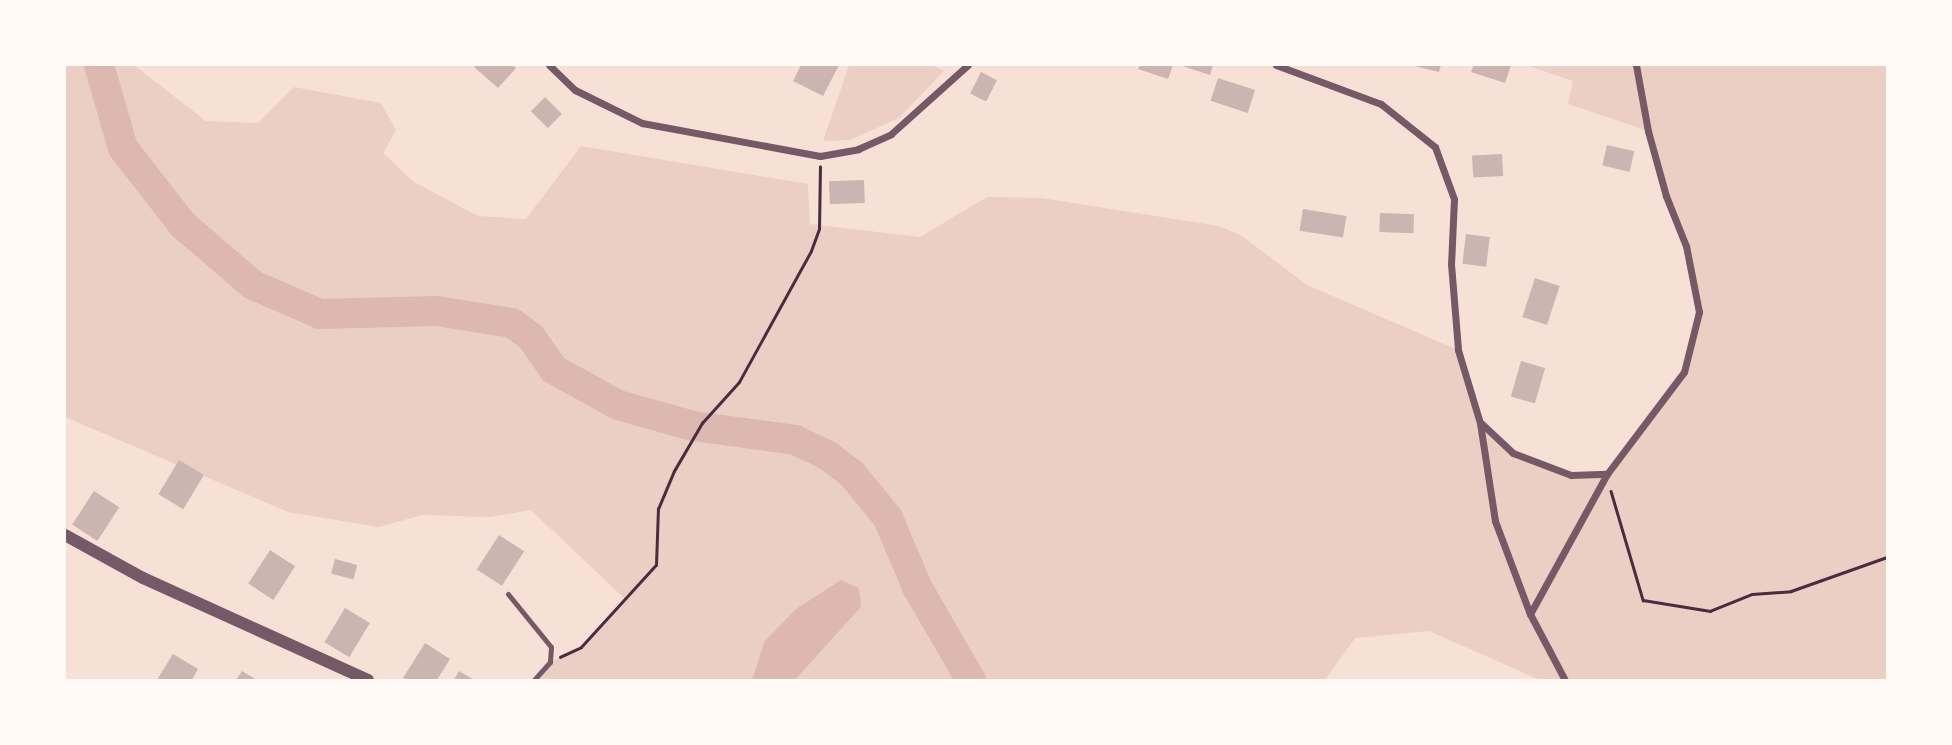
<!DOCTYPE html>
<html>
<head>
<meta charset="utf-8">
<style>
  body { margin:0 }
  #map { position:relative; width:1952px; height:745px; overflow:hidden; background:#f7e1d7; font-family:"Source Sans 3",sans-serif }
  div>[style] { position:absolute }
  .green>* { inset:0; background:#ebcfc5 }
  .water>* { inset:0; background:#dcb8b0 }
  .river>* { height:30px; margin:-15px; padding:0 15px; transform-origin:15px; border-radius:15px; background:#dcb8b0 }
  .building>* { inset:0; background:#ccb4b1; transform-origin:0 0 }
  .path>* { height:2.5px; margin:-1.25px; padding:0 1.25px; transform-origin:1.25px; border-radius:1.25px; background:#4a2c40 }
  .service>* { height:5px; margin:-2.5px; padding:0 2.5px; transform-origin:2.5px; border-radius:2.5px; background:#755966 }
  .minor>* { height:7px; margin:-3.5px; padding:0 3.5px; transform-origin:3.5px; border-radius:3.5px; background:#755966 }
  .tertiary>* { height:12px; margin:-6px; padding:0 6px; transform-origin:6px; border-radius:6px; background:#755966 }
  span { translate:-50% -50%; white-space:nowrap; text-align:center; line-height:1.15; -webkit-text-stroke:7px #fffaf5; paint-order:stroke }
  .frame { position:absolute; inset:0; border:66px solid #fffaf5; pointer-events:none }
</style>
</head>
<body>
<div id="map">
  <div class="green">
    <div style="clip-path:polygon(65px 65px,134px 65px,206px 121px,258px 123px,294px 87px,381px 103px,396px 130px,383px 153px,414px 182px,478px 216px,526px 219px,581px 146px,808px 184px,810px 224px,920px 237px,987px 197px,1041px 198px,1219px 226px,1242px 236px,1307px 285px,1458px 350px,1480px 423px,1513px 453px,1571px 475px,1607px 474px,1684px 372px,1699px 312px,1686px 246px,1648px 131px,1568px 104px,1573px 81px,1525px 65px,1887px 65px,1887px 680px,1540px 680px,1429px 631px,1355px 638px,1325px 680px,795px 680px,861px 607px,764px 642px,752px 680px,534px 680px,550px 662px,581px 647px,625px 599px,531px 510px,490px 517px,422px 515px,379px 527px,288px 512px,65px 417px)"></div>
    <div style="clip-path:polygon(849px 65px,933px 65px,944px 71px,899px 118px,850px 140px,823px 141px)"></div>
  </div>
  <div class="water">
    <div style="clip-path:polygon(841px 580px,859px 588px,861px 607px,795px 680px,752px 680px,764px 642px,796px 609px)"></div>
  </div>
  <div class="river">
    <div style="left:99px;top:65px;width:86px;rotate:73.9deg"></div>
    <div style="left:123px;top:148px;width:98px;rotate:52.1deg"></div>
    <div style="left:183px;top:225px;width:92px;rotate:40.6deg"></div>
    <div style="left:253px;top:285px;width:73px;rotate:23.4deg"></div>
    <div style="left:320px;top:314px;width:116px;rotate:-1.5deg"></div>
    <div style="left:436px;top:311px;width:77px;rotate:9deg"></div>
    <div style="left:512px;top:323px;width:24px;rotate:36deg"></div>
    <div style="left:531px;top:337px;width:39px;rotate:55deg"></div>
    <div style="left:553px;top:369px;width:74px;rotate:29deg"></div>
    <div style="left:618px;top:405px;width:78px;rotate:15.6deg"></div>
    <div style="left:693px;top:426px;width:103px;rotate:7.8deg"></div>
    <div style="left:795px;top:440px;width:35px;rotate:25deg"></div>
    <div style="left:827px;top:455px;width:31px;rotate:37deg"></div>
    <div style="left:852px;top:474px;width:57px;rotate:50.7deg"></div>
    <div style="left:888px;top:518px;width:75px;rotate:67.2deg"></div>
    <div style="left:917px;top:587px;width:108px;rotate:59.9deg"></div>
  </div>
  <div class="building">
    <div style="clip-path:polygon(477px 65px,512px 65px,516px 68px,498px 88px,474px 67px)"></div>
    <div style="clip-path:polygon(801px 65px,839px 65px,823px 96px,793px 81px)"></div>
    <div style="clip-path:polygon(1140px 65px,1173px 65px,1168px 79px,1138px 69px)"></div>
    <div style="clip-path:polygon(1179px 65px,1213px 65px,1210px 75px)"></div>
    <div style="clip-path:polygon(1410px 65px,1441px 65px,1439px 72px)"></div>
    <div style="clip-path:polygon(1474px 65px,1511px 65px,1505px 83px,1471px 72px)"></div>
    <div style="left:981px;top:72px;width:18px;height:24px;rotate:27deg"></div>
    <div style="left:1218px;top:78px;width:39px;height:24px;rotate:18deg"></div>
    <div style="left:545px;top:97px;width:24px;height:20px;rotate:45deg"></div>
    <div style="left:1607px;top:145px;width:28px;height:21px;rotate:13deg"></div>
    <div style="left:1502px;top:154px;width:22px;height:30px;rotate:87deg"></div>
    <div style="left:864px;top:180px;width:23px;height:35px;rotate:88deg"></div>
    <div style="left:1303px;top:209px;width:44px;height:22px;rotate:9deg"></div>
    <div style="left:1380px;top:213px;width:34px;height:19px;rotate:2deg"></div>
    <div style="left:1466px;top:234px;width:24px;height:30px;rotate:7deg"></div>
    <div style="left:1535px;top:278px;width:26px;height:41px;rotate:18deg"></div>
    <div style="left:1521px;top:361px;width:25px;height:37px;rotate:16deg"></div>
    <div style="left:179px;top:460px;width:29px;height:40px;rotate:31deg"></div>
    <div style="left:94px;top:491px;width:30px;height:40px;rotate:33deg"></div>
    <div style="left:499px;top:535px;width:30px;height:41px;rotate:33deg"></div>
    <div style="left:270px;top:550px;width:30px;height:40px;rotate:33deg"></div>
    <div style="left:335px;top:559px;width:23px;height:15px;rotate:15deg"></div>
    <div style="left:345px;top:608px;width:29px;height:40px;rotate:31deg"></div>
    <div style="clip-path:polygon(425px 643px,450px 659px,437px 680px,408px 680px,403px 678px)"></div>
    <div style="clip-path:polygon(173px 654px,198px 669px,192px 680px,157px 680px)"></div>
    <div style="clip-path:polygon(242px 671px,257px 680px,236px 680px)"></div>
    <div style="clip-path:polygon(459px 671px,474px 680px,454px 680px)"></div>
  </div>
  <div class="path">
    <div style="left:1611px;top:491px;width:114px;rotate:73.6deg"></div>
    <div style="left:1643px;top:600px;width:68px;rotate:9.3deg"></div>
    <div style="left:1710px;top:611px;width:45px;rotate:-22deg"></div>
    <div style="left:1752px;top:594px;width:39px;rotate:-4deg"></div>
    <div style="left:1791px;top:591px;width:102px;rotate:-19.5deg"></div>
    <div style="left:560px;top:657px;width:23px;rotate:-25deg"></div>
    <div style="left:581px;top:647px;width:111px;rotate:-47.6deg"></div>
    <div style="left:656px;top:565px;width:56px;rotate:-88deg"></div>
    <div style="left:658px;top:509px;width:41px;rotate:-67.2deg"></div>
    <div style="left:674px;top:471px;width:56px;rotate:-59.7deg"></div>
    <div style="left:702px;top:423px;width:55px;rotate:-47.9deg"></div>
    <div style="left:739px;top:382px;width:149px;rotate:-61.2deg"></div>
    <div style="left:811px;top:251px;width:23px;rotate:-70deg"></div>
    <div style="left:819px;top:229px;width:62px;rotate:-89.1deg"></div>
  </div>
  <div class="service">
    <div style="left:508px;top:594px;width:68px;rotate:50.9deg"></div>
    <div style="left:551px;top:647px;width:15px;rotate:94deg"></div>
    <div style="left:550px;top:662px;width:24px;rotate:132deg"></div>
  </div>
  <div class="minor">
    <div style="left:549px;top:65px;width:36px;rotate:44deg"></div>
    <div style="left:575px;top:90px;width:75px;rotate:26.2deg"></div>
    <div style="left:642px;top:123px;width:181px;rotate:10.5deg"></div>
    <div style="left:820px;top:156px;width:39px;rotate:-10deg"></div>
    <div style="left:858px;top:149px;width:36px;rotate:-24deg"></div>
    <div style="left:891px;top:134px;width:103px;rotate:-41.9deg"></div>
    <div style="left:1276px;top:65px;width:112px;rotate:20.4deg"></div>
    <div style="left:1381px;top:104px;width:69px;rotate:38.5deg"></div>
    <div style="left:1435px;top:147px;width:55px;rotate:69.9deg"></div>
    <div style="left:1454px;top:199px;width:65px;rotate:92.6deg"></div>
    <div style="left:1451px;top:264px;width:86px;rotate:85.3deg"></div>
    <div style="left:1458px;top:350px;width:76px;rotate:73.2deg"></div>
    <div style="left:1480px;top:423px;width:99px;rotate:81.3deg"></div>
    <div style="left:1495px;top:521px;width:99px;rotate:69.4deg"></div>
    <div style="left:1530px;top:614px;width:75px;rotate:62.1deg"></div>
    <div style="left:1481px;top:423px;width:44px;rotate:43.2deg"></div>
    <div style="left:1513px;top:453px;width:62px;rotate:20.8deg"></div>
    <div style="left:1571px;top:475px;width:36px;rotate:-2deg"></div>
    <div style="left:1530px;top:614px;width:160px;rotate:-61.2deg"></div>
    <div style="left:1607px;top:474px;width:128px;rotate:-53deg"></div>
    <div style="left:1684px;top:372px;width:62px;rotate:-76deg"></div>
    <div style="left:1699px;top:312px;width:67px;rotate:-101.1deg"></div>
    <div style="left:1686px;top:246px;width:54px;rotate:-111.8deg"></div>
    <div style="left:1666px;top:196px;width:67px;rotate:-105.5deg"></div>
    <div style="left:1648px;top:131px;width:67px;rotate:-100.3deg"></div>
  </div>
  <div class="tertiary">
    <div style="left:65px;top:535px;width:89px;rotate:28.9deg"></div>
    <div style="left:143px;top:578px;width:247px;rotate:24.4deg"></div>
  </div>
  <div class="frame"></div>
</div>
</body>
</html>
